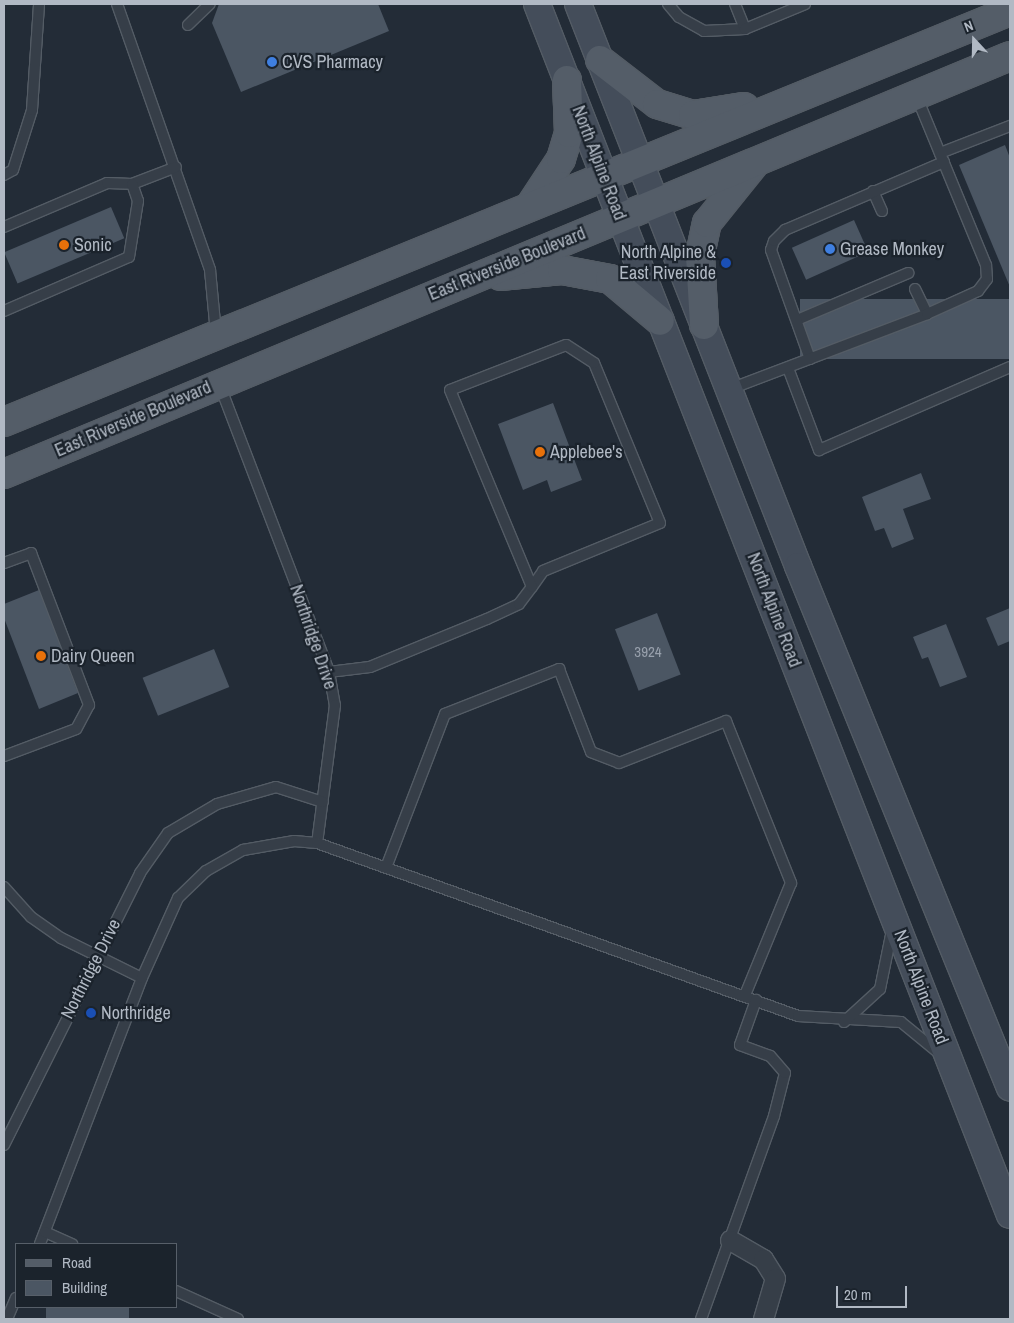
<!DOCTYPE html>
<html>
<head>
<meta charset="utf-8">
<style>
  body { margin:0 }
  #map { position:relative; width:1014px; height:1323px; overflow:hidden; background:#232c37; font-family:"Archivo Narrow",sans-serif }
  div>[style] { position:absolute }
  .building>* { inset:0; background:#4b5663; transform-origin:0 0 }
  .roads { filter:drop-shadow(1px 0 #545c65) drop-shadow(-1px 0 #545c65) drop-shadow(0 1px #545c65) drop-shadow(0 -1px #545c65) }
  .service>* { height:10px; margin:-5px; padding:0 5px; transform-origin:5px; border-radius:5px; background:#363e48 }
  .minor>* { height:19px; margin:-9.5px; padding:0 9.5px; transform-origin:9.5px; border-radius:9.5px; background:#363e48 }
  .secondary>* { height:26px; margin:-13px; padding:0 13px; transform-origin:13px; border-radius:13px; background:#444d5a }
  .primary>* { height:28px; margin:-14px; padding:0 14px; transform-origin:14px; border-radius:14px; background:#545d68 }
  .dots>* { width:14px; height:14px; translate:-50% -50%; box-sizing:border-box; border:2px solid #1b232c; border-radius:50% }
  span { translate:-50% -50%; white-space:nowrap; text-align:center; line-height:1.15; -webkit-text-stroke:4.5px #1b232c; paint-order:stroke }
  .number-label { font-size:15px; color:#98a0ac }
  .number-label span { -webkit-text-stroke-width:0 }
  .poi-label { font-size:18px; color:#b1b9c4 }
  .left { translate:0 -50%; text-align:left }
  .right { translate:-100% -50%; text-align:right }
  .street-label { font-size:18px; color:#b1b9c4 }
  .frame { position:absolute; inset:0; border:5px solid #b1b9c4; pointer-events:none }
  .legend { position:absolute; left:15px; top:1243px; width:162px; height:65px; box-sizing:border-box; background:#1b232c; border:1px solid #575f69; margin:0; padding:6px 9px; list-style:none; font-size:15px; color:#b1b9c4 }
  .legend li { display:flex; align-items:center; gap:10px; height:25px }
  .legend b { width:25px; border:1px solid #575f69 }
  .north { position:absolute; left:949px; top:15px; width:50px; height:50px; -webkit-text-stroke:4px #1b232c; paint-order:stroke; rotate:339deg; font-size:14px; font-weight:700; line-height:20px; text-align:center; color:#b1b9c4 }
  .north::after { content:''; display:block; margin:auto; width:18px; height:22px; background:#b1b9c4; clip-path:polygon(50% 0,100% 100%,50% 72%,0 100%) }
  .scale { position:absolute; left:836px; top:1286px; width:71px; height:22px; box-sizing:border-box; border:2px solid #b1b9c4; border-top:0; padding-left:6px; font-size:15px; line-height:18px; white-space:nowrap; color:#b1b9c4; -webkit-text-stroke:4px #1b232c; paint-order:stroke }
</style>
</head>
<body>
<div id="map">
  <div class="building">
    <div style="clip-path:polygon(219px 4px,378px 4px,389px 31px,241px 92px,212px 23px)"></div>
    <div style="clip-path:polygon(1005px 145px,1010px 158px,1010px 287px,959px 165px)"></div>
    <div style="left:111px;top:207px;width:34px;height:116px;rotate:67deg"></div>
    <div style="left:854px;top:220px;width:35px;height:68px;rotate:66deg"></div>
    <div style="left:1010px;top:299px;width:60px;height:210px;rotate:90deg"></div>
    <div style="clip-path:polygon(553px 403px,582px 480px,551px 492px,547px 480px,523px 490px,498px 424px)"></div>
    <div style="clip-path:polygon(921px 473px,931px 499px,903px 509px,914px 539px,892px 548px,884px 528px,875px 531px,862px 497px)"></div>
    <div style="clip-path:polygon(39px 590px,78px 693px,39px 709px,4px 618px,4px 604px)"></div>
    <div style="clip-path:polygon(1010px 608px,1010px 641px,998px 646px,986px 618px)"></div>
    <div style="left:657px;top:613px;width:66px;height:45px;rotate:69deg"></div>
    <div style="clip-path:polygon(946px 624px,967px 677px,940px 687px,928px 657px,922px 659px,913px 637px)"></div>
    <div style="left:214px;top:649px;width:41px;height:77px;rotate:68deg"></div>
    <div style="left:46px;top:1307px;width:83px;height:13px"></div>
  </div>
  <div class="roads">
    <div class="service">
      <div style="left:117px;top:4px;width:282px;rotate:70.7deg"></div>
      <div style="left:210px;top:270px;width:64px;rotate:84.6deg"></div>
      <div style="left:668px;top:4px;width:17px;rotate:50deg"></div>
      <div style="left:679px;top:17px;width:29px;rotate:29deg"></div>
      <div style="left:704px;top:31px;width:41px;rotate:-2.8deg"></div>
      <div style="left:735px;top:4px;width:27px;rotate:68deg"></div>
      <div style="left:745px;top:29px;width:65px;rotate:-22.6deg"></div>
      <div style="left:188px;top:25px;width:30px;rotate:-44deg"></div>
      <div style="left:940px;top:153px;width:75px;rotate:-21.1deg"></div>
      <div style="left:4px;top:175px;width:10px;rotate:-29deg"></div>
      <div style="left:13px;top:170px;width:63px;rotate:-72.4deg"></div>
      <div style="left:32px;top:110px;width:106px;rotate:-86.2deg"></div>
      <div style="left:873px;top:191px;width:22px;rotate:66deg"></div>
      <div style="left:4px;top:227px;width:112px;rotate:-23.1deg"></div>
      <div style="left:107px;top:183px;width:25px;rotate:2deg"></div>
      <div style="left:132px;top:184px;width:47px;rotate:-21.1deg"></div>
      <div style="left:915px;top:289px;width:28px;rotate:64deg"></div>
      <div style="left:4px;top:311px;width:136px;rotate:-23.4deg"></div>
      <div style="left:129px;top:257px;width:57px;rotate:-80.9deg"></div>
      <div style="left:138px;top:201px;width:18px;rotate:-109deg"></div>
      <div style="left:797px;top:320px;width:121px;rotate:-22.9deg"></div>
      <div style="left:810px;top:359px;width:116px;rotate:-109.7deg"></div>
      <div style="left:771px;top:250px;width:9px;rotate:-72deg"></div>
      <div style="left:774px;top:241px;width:16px;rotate:-45deg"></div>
      <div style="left:785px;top:230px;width:173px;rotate:-23.2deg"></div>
      <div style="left:788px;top:368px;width:88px;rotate:69.3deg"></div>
      <div style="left:819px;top:450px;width:208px;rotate:-23.5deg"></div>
      <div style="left:220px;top:386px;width:306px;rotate:69.1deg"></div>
      <div style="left:329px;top:672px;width:34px;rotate:80deg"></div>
      <div style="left:335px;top:705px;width:139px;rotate:97.4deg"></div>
      <div style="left:730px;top:389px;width:211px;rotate:-20.8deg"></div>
      <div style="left:927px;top:314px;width:56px;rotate:-24.3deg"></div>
      <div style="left:978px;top:291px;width:15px;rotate:-53deg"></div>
      <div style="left:987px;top:279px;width:14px;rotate:-94deg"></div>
      <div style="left:986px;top:265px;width:184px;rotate:-112.4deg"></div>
      <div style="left:4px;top:563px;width:29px;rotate:-20deg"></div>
      <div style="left:31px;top:553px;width:163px;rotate:69.1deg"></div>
      <div style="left:89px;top:705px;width:27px;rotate:118deg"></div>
      <div style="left:76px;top:729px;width:77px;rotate:159.4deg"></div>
      <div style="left:329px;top:672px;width:41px;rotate:-7deg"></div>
      <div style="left:370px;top:667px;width:126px;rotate:-22.3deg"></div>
      <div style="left:487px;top:619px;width:35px;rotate:-25deg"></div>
      <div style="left:519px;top:604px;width:21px;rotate:-53deg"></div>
      <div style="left:532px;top:587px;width:19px;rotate:-55deg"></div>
      <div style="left:543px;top:571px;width:126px;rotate:-22.3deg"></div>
      <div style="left:660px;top:523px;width:173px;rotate:-112.4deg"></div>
      <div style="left:594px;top:363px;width:33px;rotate:-147deg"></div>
      <div style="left:566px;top:345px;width:124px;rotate:158.8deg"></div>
      <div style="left:450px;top:390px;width:213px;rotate:67.4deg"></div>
      <div style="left:387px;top:865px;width:162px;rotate:-69deg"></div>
      <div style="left:445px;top:714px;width:123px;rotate:-21.5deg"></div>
      <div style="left:559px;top:669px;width:89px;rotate:68.9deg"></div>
      <div style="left:591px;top:752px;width:30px;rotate:21deg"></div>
      <div style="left:619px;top:763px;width:115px;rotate:-21.4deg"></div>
      <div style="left:726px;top:721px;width:175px;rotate:68.1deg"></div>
      <div style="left:791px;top:883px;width:121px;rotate:112.3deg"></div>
      <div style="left:4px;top:887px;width:40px;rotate:48deg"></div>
      <div style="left:31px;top:917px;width:37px;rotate:35deg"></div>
      <div style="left:61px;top:938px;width:90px;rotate:26.3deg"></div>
      <div style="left:142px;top:978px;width:285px;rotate:111deg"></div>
      <div style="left:142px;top:978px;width:88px;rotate:-65.8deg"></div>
      <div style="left:178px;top:898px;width:39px;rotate:-44deg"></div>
      <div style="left:206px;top:871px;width:43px;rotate:-29.6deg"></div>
      <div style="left:243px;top:850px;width:52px;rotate:-10deg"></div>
      <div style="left:294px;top:841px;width:23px;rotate:5deg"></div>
      <div style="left:317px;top:843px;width:511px;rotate:19.78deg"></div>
      <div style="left:798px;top:1016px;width:103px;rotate:3.3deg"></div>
      <div style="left:901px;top:1022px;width:50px;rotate:39.4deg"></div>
      <div style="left:844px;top:1022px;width:49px;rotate:-42.5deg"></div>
      <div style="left:880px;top:989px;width:60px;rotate:-78.5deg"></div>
      <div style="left:4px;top:1145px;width:304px;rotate:-63.4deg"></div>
      <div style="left:140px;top:873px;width:49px;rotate:-55deg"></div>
      <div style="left:168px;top:833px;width:57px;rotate:-30.6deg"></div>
      <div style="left:217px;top:804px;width:61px;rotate:-16.1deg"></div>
      <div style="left:276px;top:787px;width:49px;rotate:17.7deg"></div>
      <div style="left:45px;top:1232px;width:30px;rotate:24deg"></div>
      <div style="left:176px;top:1291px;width:68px;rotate:24.3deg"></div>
      <div style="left:7px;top:1319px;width:23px;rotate:-67deg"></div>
      <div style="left:701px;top:1319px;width:216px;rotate:-70.2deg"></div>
      <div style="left:774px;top:1116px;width:44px;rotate:-75.7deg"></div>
      <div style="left:785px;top:1073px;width:23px;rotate:-131deg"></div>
      <div style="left:770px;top:1056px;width:32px;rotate:-160deg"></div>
      <div style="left:740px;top:1045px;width:48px;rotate:-70.4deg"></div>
    </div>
    <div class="minor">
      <div style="left:730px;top:1240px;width:38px;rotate:30deg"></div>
      <div style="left:763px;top:1259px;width:22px;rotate:58deg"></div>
      <div style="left:775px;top:1278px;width:43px;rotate:106.3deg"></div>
    </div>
    <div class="secondary">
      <div style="left:537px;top:4px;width:1300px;rotate:68.67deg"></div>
      <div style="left:578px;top:4px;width:604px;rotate:68.62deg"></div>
      <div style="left:798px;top:566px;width:563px;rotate:67.9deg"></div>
    </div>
    <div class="primary">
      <div style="left:600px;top:60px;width:72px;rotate:37.7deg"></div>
      <div style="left:657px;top:104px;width:38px;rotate:17deg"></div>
      <div style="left:693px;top:115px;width:52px;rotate:-8.9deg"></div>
      <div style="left:530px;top:206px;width:56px;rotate:-56.6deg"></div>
      <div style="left:561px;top:159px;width:27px;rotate:-73deg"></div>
      <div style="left:569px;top:133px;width:53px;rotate:-92.2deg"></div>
      <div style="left:500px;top:276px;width:62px;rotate:-5.5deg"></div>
      <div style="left:562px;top:270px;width:49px;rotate:10.6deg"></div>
      <div style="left:610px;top:279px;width:65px;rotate:40deg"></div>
      <div style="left:704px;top:325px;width:70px;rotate:-93.3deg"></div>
      <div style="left:700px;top:255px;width:33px;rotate:-78deg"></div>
      <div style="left:707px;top:223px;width:78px;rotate:-51.2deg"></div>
      <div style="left:4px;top:422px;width:1087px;rotate:-22.22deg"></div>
      <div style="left:4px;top:474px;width:1089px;rotate:-22.56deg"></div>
    </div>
  </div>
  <div class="dots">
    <div style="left:272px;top:62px;background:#3f7fe0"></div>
    <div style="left:64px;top:245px;background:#e8710a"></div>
    <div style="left:830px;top:249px;background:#3f7fe0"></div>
    <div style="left:726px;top:263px;background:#1a4fb4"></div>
    <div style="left:540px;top:452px;background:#e8710a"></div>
    <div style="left:41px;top:656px;background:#e8710a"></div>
    <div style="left:91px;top:1013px;background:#1a4fb4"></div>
  </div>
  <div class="number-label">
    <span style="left:648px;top:652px">3924</span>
  </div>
  <div class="poi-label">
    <span class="left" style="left:282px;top:62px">CVS Pharmacy</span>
    <span class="left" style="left:74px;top:245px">Sonic</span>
    <span class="left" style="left:840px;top:249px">Grease Monkey</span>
    <span class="right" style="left:716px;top:263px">North Alpine &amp;<br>East Riverside</span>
    <span class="left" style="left:550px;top:452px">Applebee's</span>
    <span class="left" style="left:51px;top:656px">Dairy Queen</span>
    <span class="left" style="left:101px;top:1013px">Northridge</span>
  </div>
  <div class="street-label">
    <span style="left:599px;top:163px;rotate:69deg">North Alpine Road</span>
    <span style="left:507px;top:264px;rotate:-22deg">East Riverside Boulevard</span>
    <span style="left:133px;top:419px;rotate:-23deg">East Riverside Boulevard</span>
    <span style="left:774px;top:610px;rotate:69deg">North Alpine Road</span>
    <span style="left:313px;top:637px;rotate:71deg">Northridge Drive</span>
    <span style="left:91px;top:969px;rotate:-63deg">Northridge Drive</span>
    <span style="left:921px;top:987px;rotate:69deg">North Alpine Road</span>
  </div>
  <div class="frame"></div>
  <ul class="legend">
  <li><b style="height:6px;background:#545d68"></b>Road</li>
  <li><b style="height:14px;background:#4b5663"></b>Building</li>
  </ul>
  <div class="north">N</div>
  <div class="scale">20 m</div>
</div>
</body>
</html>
